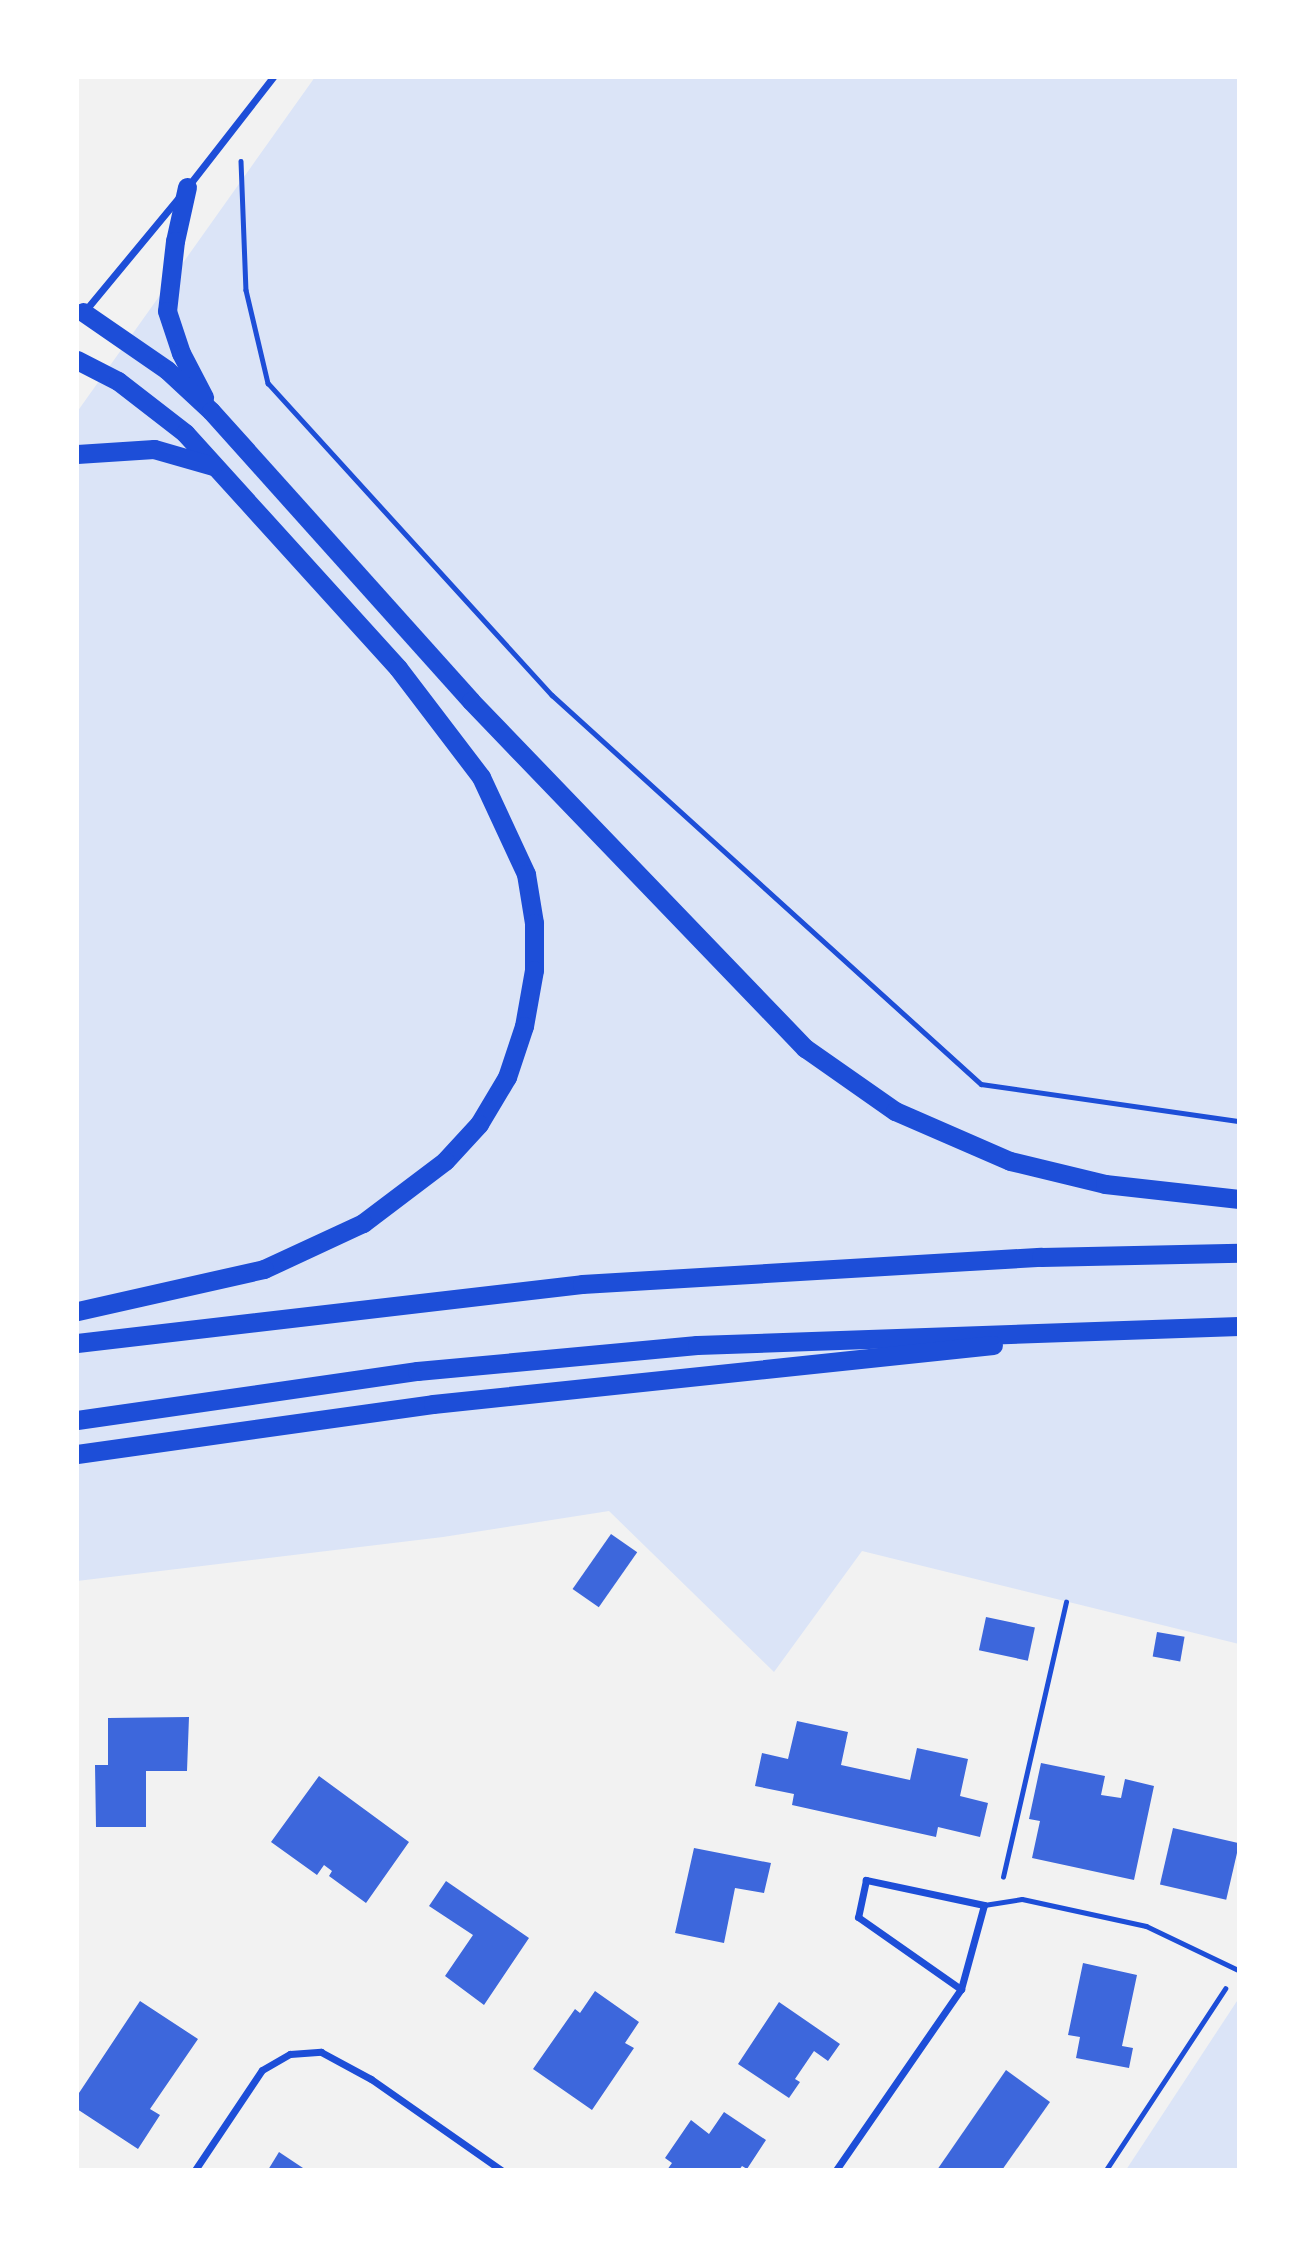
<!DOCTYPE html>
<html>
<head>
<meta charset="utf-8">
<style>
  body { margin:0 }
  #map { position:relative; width:1316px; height:2247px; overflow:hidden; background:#f2f2f2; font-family:"Varela Round",sans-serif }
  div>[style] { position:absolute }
  .green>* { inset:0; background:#dbe4f7 }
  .building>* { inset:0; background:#3d67dc; transform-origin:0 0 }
  .path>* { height:4.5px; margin:-2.25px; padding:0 2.25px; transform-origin:2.25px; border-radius:2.25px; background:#1d4ed8 }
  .service>* { height:5px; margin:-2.5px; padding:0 2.5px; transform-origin:2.5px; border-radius:2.5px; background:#1d4ed8 }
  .minor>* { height:7px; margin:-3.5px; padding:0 3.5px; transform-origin:3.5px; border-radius:3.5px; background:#1d4ed8 }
  .trunk>* { height:19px; margin:-9.5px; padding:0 9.5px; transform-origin:9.5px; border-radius:9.5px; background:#1d4ed8 }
  span { translate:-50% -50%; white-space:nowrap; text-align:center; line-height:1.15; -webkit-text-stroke:6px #fff; paint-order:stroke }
  .frame { position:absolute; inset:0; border:79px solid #fff; pointer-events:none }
</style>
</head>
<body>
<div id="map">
  <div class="green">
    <div style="clip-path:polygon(315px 77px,1239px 77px,1239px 1644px,862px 1551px,774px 1672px,609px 1511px,443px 1537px,77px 1581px,77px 412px)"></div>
    <div style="clip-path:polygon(1239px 1998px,1239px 2170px,1126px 2170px)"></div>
  </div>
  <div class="building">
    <div style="left:611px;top:1534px;width:32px;height:67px;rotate:35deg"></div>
    <div style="left:986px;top:1617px;width:50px;height:34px;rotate:12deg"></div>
    <div style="left:1157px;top:1632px;width:28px;height:25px;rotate:10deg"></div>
    <div style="clip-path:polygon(189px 1717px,187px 1771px,146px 1771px,146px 1827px,96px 1827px,95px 1765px,108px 1765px,108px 1718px)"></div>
    <div style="clip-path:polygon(797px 1721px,848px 1732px,841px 1765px,910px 1780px,917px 1748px,968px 1759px,960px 1796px,988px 1803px,980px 1837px,938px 1827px,936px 1837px,792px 1805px,794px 1794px,755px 1786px,762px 1753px,788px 1759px)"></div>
    <div style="clip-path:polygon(1041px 1763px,1105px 1776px,1101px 1795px,1121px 1798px,1125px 1779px,1154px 1786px,1134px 1880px,1032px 1858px,1040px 1821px,1029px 1819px)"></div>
    <div style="clip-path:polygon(319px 1776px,409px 1842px,366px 1903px,329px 1876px,332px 1871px,324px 1865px,317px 1875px,271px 1842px)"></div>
    <div style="left:1173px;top:1828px;width:68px;height:58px;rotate:13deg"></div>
    <div style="clip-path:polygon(694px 1848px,771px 1863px,764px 1893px,735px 1888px,724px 1943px,675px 1933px)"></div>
    <div style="clip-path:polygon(446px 1881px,529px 1938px,484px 2005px,445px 1976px,473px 1935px,429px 1906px)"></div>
    <div style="clip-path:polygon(1083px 1963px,1137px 1975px,1122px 2046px,1133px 2048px,1129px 2068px,1076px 2058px,1080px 2037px,1068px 2035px)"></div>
    <div style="clip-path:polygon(595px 1991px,639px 2022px,625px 2043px,634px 2048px,592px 2110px,533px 2069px,575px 2009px,580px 2013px)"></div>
    <div style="clip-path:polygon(140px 2001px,198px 2039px,150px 2109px,160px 2115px,138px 2149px,77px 2109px,77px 2096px)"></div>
    <div style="clip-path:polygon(779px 2002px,840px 2044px,828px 2061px,814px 2051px,795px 2079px,800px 2082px,789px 2098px,738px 2064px)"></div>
    <div style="clip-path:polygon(1006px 2070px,1050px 2102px,1002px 2170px,937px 2170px)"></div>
    <div style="clip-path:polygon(724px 2112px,766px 2140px,747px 2169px,742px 2166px,739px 2170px,667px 2170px,672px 2163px,665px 2158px,691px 2120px,709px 2134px)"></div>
    <div style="clip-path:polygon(279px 2152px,306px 2170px,268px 2170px)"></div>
  </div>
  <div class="path">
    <div style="left:241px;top:161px;width:129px;rotate:87.8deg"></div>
    <div style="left:246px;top:290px;width:96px;rotate:76.7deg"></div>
    <div style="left:268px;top:383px;width:422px;rotate:47.7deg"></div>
    <div style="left:552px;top:695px;width:579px;rotate:42.2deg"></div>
    <div style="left:981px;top:1084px;width:261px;rotate:8.2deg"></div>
    <div style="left:1003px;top:1877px;width:282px;rotate:-77.1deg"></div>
    <div style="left:1106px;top:2170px;width:217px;rotate:-56.7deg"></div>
  </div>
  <div class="service">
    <div style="left:984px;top:1905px;width:38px;rotate:-9deg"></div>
    <div style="left:1022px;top:1899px;width:127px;rotate:12.3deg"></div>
    <div style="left:1146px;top:1926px;width:102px;rotate:25.6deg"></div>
  </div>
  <div class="minor">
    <div style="left:189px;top:185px;width:137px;rotate:-52.1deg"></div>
    <div style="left:84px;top:312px;width:149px;rotate:-50.4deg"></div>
    <div style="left:195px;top:2170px;width:120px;rotate:-56.2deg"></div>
    <div style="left:262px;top:2070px;width:32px;rotate:-30deg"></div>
    <div style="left:290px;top:2054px;width:31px;rotate:-4deg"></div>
    <div style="left:321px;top:2052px;width:57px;rotate:28.4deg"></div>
    <div style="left:371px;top:2079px;width:159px;rotate:35deg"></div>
    <div style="left:836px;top:2170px;width:220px;rotate:-55.4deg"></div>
    <div style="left:961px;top:1989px;width:87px;rotate:-74.7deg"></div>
    <div style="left:984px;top:1905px;width:121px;rotate:-168deg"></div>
    <div style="left:866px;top:1880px;width:38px;rotate:102deg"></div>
    <div style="left:858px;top:1917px;width:126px;rotate:35deg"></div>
  </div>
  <div class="trunk">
    <div style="left:187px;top:187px;width:55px;rotate:102.5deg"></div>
    <div style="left:175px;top:241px;width:70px;rotate:96.5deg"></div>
    <div style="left:167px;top:311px;width:44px;rotate:71.6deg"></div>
    <div style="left:181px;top:353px;width:50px;rotate:62.4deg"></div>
    <div style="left:83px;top:312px;width:102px;rotate:34.6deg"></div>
    <div style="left:167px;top:370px;width:60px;rotate:43deg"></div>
    <div style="left:211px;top:411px;width:389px;rotate:48.1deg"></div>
    <div style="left:471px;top:701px;width:482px;rotate:46.1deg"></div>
    <div style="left:805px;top:1048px;width:110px;rotate:35deg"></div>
    <div style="left:895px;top:1111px;width:125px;rotate:23.5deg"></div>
    <div style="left:1010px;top:1161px;width:98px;rotate:13.6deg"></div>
    <div style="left:1105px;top:1184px;width:135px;rotate:6.4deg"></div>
    <div style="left:77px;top:360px;width:46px;rotate:27.1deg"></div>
    <div style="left:118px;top:381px;width:85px;rotate:37.8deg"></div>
    <div style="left:185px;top:433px;width:317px;rotate:47.8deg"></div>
    <div style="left:398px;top:668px;width:137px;rotate:52.7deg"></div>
    <div style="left:481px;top:777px;width:107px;rotate:65.1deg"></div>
    <div style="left:526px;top:874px;width:50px;rotate:80.7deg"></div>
    <div style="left:534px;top:923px;width:47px;rotate:90deg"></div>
    <div style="left:534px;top:970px;width:57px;rotate:100.1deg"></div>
    <div style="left:524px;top:1026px;width:54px;rotate:108.4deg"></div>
    <div style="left:507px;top:1077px;width:55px;rotate:120.8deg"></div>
    <div style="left:479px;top:1124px;width:50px;rotate:132.6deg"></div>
    <div style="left:445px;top:1161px;width:103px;rotate:142.9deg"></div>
    <div style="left:363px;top:1223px;width:109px;rotate:155.1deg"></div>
    <div style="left:264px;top:1269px;width:192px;rotate:167.3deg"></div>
    <div style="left:77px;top:454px;width:77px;rotate:-3.7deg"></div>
    <div style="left:154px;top:449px;width:61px;rotate:16.1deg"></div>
    <div style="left:77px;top:1343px;width:508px;rotate:-6.66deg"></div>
    <div style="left:582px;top:1284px;width:460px;rotate:-3.4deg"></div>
    <div style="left:1041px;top:1257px;width:198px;rotate:-1.2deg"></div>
    <div style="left:77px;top:1420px;width:344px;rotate:-8.2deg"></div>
    <div style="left:417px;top:1371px;width:281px;rotate:-5.3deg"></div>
    <div style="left:697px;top:1345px;width:542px;rotate:-2.01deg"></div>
    <div style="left:77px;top:1454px;width:359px;rotate:-8deg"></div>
    <div style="left:433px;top:1404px;width:563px;rotate:-6.01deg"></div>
  </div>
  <div class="frame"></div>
</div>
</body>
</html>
